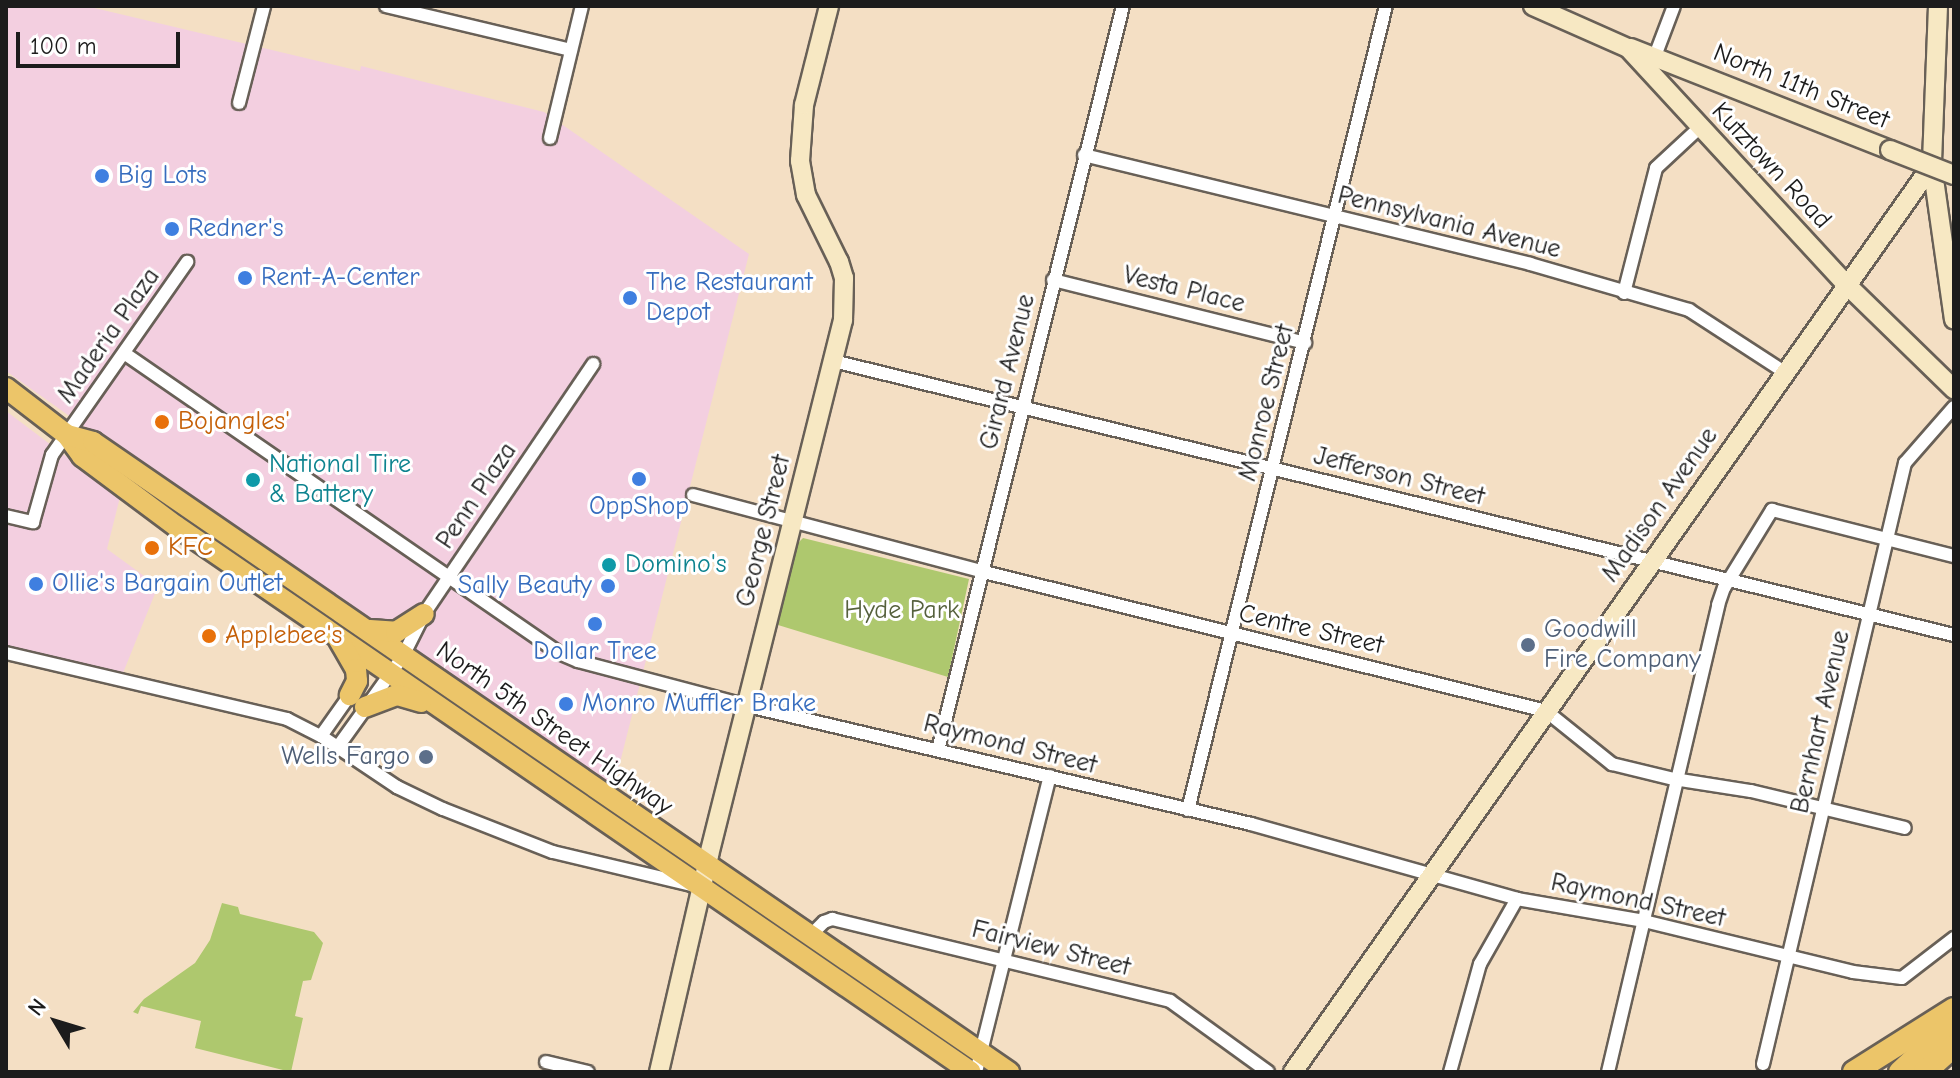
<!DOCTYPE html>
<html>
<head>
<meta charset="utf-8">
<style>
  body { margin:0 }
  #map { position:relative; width:1960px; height:1078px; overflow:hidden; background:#f4dfc4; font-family:"Comic Neue",sans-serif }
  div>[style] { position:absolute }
  .built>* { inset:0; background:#f3cfe0 }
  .green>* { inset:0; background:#aec86e }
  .roads { filter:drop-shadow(2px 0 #686057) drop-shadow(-2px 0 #686057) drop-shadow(0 2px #686057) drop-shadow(0 -2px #686057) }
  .street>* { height:12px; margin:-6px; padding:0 6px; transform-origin:6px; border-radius:6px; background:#fff }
  .secondary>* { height:18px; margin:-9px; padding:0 9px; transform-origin:9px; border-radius:9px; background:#f7e8c3 }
  .primary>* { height:20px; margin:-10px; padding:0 10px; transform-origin:10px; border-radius:10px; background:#ecc569 }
  .highway>* { height:22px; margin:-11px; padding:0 11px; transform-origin:11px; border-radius:11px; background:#ecc569 }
  .bridges { filter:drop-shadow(2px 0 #686057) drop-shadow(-2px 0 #686057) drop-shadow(0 2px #686057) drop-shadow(0 -2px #686057) }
  .secondary-bridge>* { height:18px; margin:-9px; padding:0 9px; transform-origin:9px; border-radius:9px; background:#f7e8c3 }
  .dots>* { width:22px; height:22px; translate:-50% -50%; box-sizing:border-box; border:4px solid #fff; border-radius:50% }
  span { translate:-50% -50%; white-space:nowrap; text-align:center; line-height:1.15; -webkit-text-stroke:6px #fff; paint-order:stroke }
  .street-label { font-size:26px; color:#1c1c1c }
  .shop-label { font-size:26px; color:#366cbe }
  .left { translate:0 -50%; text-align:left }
  .right { translate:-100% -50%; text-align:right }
  .food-label { font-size:26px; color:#c56008 }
  .culture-label { font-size:26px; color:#0d838f }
  .park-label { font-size:26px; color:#56613d }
  .service-label { font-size:26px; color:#4e5e75 }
  .frame { position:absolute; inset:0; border:8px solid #1c1c1c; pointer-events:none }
  .north { position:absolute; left:16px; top:982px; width:80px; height:80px; -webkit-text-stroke:6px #fff; paint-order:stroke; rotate:308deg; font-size:22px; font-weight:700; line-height:32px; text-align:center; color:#1c1c1c }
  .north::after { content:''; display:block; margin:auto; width:28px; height:36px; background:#1c1c1c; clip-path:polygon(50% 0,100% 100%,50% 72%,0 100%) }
  .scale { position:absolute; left:16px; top:32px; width:164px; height:36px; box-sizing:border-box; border:4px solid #1c1c1c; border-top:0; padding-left:10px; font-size:24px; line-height:28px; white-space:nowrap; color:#1c1c1c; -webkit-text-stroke:6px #fff; paint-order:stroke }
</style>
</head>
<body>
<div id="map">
  <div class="built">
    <div style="clip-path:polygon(6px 6px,86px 6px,360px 71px,361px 66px,544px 112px,749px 254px,612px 794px,420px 655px,409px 640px,400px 651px,6px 371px)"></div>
    <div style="clip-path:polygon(6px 411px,120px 497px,107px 549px,158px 586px,123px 673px,6px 647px)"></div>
  </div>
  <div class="green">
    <div style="clip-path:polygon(803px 538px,969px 579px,948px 677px,778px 625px,797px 544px)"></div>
    <div style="clip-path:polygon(222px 903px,238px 907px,240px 914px,314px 932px,323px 943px,311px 980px,303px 981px,295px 1016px,303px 1018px,291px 1072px,195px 1048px,201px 1021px,141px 1006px,138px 1014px,133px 1012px,144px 999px,195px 963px,210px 940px)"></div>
  </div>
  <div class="roads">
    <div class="street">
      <div style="left:386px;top:6px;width:190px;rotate:13.4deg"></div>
      <div style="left:1655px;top:56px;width:53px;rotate:-69.2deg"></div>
      <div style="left:239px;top:103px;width:100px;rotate:-75.5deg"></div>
      <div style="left:550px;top:138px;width:136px;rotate:-76.4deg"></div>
      <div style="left:1084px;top:155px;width:459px;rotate:13.7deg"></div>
      <div style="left:1530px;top:264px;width:166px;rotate:16.1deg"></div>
      <div style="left:1689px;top:310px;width:116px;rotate:33deg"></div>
      <div style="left:1053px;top:280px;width:260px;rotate:14deg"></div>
      <div style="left:1624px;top:293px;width:129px;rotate:-75.6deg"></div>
      <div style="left:1656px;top:168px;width:59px;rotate:-42.9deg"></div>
      <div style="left:124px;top:353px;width:528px;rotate:34.59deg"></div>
      <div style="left:559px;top:653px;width:21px;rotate:23deg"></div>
      <div style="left:578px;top:661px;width:176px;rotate:14.8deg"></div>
      <div style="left:748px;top:706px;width:517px;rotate:13.2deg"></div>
      <div style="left:1251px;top:824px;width:276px;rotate:15.7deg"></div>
      <div style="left:1517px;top:899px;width:129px;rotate:9.8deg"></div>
      <div style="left:1644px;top:921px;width:215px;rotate:13.7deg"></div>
      <div style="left:1853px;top:972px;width:49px;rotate:7deg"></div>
      <div style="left:1902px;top:978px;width:66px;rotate:-37.6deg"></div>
      <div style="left:833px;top:361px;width:1154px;rotate:13.74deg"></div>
      <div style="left:693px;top:495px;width:297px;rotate:14.8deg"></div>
      <div style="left:980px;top:571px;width:583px;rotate:13.89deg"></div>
      <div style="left:1546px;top:711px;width:85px;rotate:38.8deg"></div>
      <div style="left:1612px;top:764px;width:64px;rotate:13.6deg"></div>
      <div style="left:1674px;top:779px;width:78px;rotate:8.9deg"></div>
      <div style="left:1751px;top:791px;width:158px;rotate:13.5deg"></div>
      <div style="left:6px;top:516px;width:28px;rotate:13deg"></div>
      <div style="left:33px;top:522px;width:70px;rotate:-74.2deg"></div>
      <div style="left:52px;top:455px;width:236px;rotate:-55deg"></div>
      <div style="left:6px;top:653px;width:289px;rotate:13.2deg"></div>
      <div style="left:287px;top:719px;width:38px;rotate:27deg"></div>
      <div style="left:321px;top:736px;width:92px;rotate:33.9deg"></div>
      <div style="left:397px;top:787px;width:51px;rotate:25.6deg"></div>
      <div style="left:443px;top:809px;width:118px;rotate:21.4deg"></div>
      <div style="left:553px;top:852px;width:142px;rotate:13.4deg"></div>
      <div style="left:321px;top:736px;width:54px;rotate:-54.8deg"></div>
      <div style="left:337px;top:748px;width:113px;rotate:-54.3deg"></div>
      <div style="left:403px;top:656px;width:47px;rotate:-63.4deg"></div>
      <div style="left:424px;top:614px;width:302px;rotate:-55.9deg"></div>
      <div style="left:938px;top:750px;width:767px;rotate:-76.04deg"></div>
      <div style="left:1188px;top:810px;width:828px;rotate:-76.17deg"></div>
      <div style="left:810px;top:936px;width:20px;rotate:-45deg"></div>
      <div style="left:824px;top:922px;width:9px;rotate:-21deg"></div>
      <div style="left:832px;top:919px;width:348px;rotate:13.6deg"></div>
      <div style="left:1170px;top:1001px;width:121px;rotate:35.9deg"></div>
      <div style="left:546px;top:1062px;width:43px;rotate:13.4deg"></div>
      <div style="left:1763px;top:1064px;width:618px;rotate:-76.71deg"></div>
      <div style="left:1905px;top:463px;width:74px;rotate:-48.8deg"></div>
      <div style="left:976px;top:1072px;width:305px;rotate:-76deg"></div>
      <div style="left:1450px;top:1072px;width:112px;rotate:-74.5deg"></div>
      <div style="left:1480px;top:964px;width:75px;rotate:-60.4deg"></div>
      <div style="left:1608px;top:1072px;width:480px;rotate:-76.7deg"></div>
      <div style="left:1718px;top:605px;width:18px;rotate:-71deg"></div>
      <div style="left:1724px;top:588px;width:92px;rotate:-58.4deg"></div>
      <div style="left:1772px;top:510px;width:188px;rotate:14.2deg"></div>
    </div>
    <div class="secondary">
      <div style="left:1533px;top:6px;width:104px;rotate:23.9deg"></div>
      <div style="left:1628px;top:48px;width:324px;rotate:47.3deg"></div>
      <div style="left:1848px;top:286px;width:148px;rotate:44.2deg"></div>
      <div style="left:1938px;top:6px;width:159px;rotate:92.2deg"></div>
      <div style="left:1932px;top:165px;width:156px;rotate:81.9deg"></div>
      <div style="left:1631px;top:48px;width:278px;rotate:21.5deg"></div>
      <div style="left:659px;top:1072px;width:223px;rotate:-77deg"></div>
      <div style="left:709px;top:855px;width:552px;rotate:-75.94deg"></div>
      <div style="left:843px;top:320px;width:42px;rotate:-88.6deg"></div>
      <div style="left:844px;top:278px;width:17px;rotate:-107deg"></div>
      <div style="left:839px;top:262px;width:75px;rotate:-116.2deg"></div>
      <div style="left:806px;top:195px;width:35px;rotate:-100deg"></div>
      <div style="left:800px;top:161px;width:56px;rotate:-85.9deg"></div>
      <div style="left:804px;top:105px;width:102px;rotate:-75.8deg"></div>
      <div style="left:1293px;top:1072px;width:1109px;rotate:-54.83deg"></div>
    </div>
    <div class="primary">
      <div style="left:6px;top:388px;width:77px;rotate:37.6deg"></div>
      <div style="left:67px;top:435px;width:26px;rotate:54deg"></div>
      <div style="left:82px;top:456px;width:117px;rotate:36.7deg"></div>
      <div style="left:176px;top:526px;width:964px;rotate:34.48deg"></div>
      <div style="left:67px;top:435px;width:27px;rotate:15deg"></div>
      <div style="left:93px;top:442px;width:1112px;rotate:34.52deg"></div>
      <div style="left:370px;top:630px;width:26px;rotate:4deg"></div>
      <div style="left:396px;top:632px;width:33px;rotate:-33deg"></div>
      <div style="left:339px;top:640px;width:34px;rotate:60deg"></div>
      <div style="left:356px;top:669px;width:12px;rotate:85deg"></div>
      <div style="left:357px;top:681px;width:16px;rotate:117deg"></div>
      <div style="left:365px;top:707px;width:34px;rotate:-21deg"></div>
      <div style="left:397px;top:695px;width:25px;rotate:16deg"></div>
    </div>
    <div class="highway">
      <div style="left:1854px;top:1072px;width:118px;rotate:-32.2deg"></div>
      <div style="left:1900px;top:1072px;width:72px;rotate:-42.8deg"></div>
      <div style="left:1925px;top:1072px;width:39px;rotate:-42deg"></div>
    </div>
  </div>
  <div class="bridges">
    <div class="secondary-bridge">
      <div style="left:1890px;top:150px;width:69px;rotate:21.3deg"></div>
    </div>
  </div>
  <div class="dots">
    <div style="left:102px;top:176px;background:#3f7fe0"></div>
    <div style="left:172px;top:229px;background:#3f7fe0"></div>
    <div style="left:245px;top:278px;background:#3f7fe0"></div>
    <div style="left:630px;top:298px;background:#3f7fe0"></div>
    <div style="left:162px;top:422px;background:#e8710a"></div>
    <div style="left:639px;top:479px;background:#3f7fe0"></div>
    <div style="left:253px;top:480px;background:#0f9aa8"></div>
    <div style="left:152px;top:548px;background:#e8710a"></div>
    <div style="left:609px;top:565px;background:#0f9aa8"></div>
    <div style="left:36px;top:584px;background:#3f7fe0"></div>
    <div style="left:608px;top:586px;background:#3f7fe0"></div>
    <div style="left:595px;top:624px;background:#3f7fe0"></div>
    <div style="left:209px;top:636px;background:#e8710a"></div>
    <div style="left:1528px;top:645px;background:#5c6f8a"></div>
    <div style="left:566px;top:704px;background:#3f7fe0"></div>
    <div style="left:426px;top:757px;background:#5c6f8a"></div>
  </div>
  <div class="street-label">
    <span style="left:1801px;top:87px;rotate:22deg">North 11th Street</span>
    <span style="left:1771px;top:166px;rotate:47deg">Kutztown Road</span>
    <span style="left:1449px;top:223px;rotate:14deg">Pennsylvania Avenue</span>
    <span style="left:1184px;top:290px;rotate:14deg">Vesta Place</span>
    <span style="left:109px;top:336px;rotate:-55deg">Maderia Plaza</span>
    <span style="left:1008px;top:372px;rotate:-76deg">Girard Avenue</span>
    <span style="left:1267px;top:403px;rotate:-76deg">Monroe Street</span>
    <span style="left:1399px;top:477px;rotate:14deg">Jefferson Street</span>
    <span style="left:477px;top:496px;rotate:-56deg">Penn Plaza</span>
    <span style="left:1660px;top:505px;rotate:-55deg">Madison Avenue</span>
    <span style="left:764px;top:531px;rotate:-76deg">George Street</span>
    <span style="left:1311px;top:630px;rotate:13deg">Centre Street</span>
    <span style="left:1821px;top:722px;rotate:-77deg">Bernhart Avenue</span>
    <span style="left:554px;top:729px;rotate:35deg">North 5th Street Highway</span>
    <span style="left:1010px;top:745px;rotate:14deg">Raymond Street</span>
    <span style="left:1638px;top:901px;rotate:12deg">Raymond Street</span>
    <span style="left:1051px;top:949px;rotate:14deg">Fairview Street</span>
  </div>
  <div class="shop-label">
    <span class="left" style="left:118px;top:176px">Big Lots</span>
    <span class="left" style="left:188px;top:229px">Redner's</span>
    <span class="left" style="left:261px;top:278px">Rent-A-Center</span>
    <span class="left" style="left:646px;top:298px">The Restaurant<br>Depot</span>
    <span style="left:639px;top:507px">OppShop</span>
    <span class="left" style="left:52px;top:584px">Ollie's Bargain Outlet</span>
    <span class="right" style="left:592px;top:586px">Sally Beauty</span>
    <span style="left:595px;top:652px">Dollar Tree</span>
    <span class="left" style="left:582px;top:704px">Monro Muffler Brake</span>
  </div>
  <div class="food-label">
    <span class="left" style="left:178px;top:422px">Bojangles'</span>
    <span class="left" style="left:168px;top:548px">KFC</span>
    <span class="left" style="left:225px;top:636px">Applebee's</span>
  </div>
  <div class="culture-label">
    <span class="left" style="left:269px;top:480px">National Tire<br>&amp; Battery</span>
    <span class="left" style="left:625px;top:565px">Domino's</span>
  </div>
  <div class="park-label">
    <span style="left:902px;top:611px">Hyde Park</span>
  </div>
  <div class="service-label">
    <span class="left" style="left:1544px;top:645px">Goodwill<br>Fire Company</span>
    <span class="right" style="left:410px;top:757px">Wells Fargo</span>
  </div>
  <div class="frame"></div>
  <div class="north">N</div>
  <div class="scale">100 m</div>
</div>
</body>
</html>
